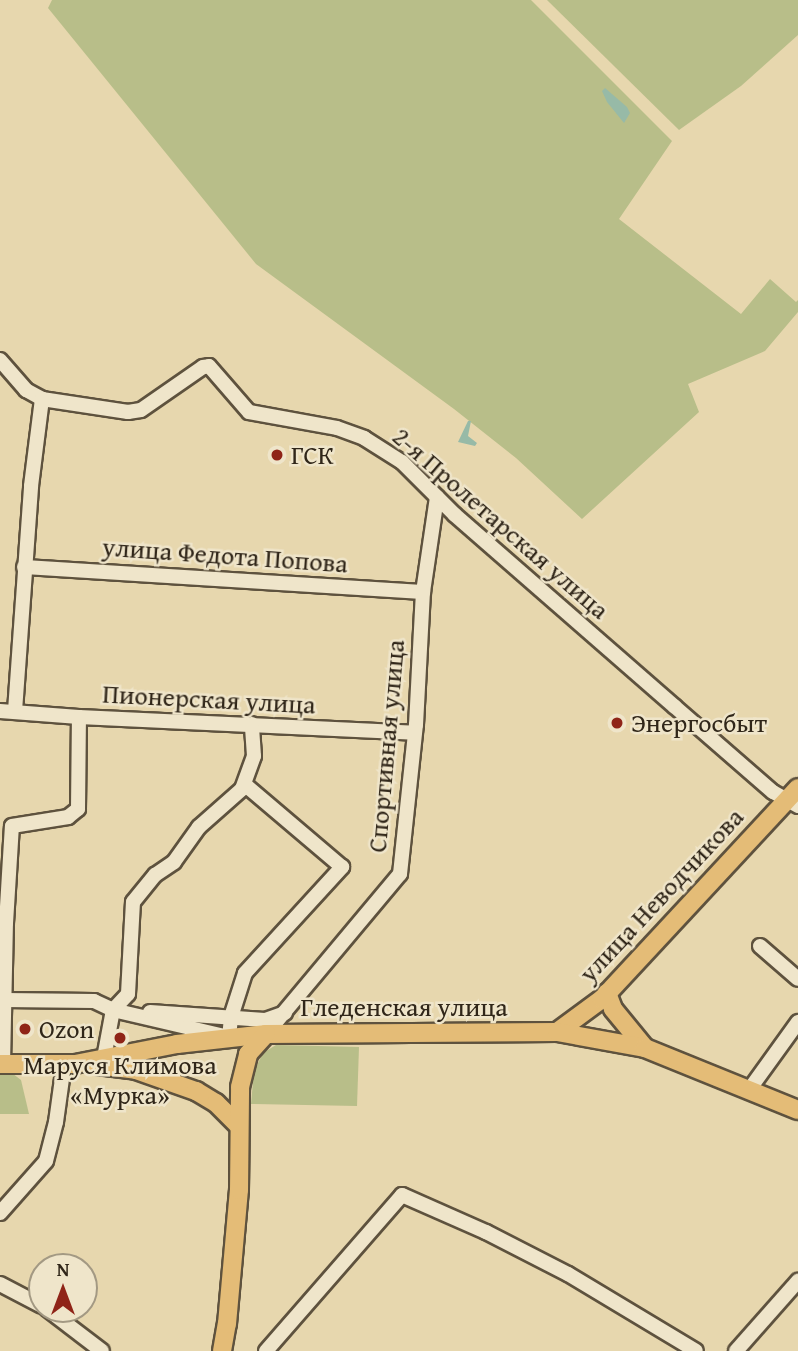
<!DOCTYPE html>
<html>
<head>
<meta charset="utf-8">
<style>
  body { margin:0 }
  #map { position:relative; width:798px; height:1351px; overflow:hidden; background:#e7d7ae; font-family:"Gentium Book Plus",serif }
  div>[style] { position:absolute }
  .green>* { inset:0; background:#b8be89 }
  .water>* { inset:0; background:#97baa7 }
  .roads { filter:drop-shadow(2px 0 #5e523e) drop-shadow(-2px 0 #5e523e) drop-shadow(0 2px #5e523e) drop-shadow(0 -2px #5e523e) }
  .minor>* { height:14px; margin:-7px; padding:0 7px; transform-origin:7px; border-radius:7px; background:#efe5ca }
  .major>* { height:18px; margin:-9px; padding:0 9px; transform-origin:9px; border-radius:9px; background:#e4bc77 }
  .dots>* { width:19px; height:19px; translate:-50% -50%; box-sizing:border-box; border:4px solid #efe5ca; border-radius:50% }
  span { translate:-50% -50%; white-space:nowrap; text-align:center; line-height:1.15; -webkit-text-stroke:5px #efe5ca; paint-order:stroke }
  .poi-label { font-size:26px; color:#302619 }
  .left { translate:0 -50%; text-align:left }
  .street-label { font-size:26px; color:#302619 }
  .north { position:absolute; left:28px; top:1253px; width:70px; height:70px; box-sizing:border-box; background:#efe5ca; border:2px solid #a39983; border-radius:50%; rotate:0deg; font-size:19px; font-weight:700; line-height:28px; text-align:center; color:#302619 }
  .north::after { content:''; display:block; margin:auto; width:24px; height:32px; background:#8f2418; clip-path:polygon(50% 0,100% 100%,50% 72%,0 100%) }
</style>
</head>
<body>
<div id="map">
  <div class="green">
    <div style="clip-path:polygon(52px 0,531px 0,672px 141px,619px 219px,741px 314px,770px 279px,796px 302px,798px 300px,798px 312px,765px 351px,688px 384px,699px 412px,582px 519px,516px 458px,454px 409px,256px 264px,48px 8px)"></div>
    <div style="clip-path:polygon(547px 0,798px 0,798px 35px,741px 86px,679px 130px)"></div>
    <div style="clip-path:polygon(276px 1045px,359px 1047px,357px 1106px,251px 1104px,254px 1071px,263px 1053px)"></div>
    <div style="clip-path:polygon(0 1064px,21px 1080px,29px 1114px,0 1114px)"></div>
  </div>
  <div class="water">
    <div style="clip-path:polygon(605px 88px,627px 107px,630px 113px,624px 123px,607px 102px,602px 91px)"></div>
    <div style="clip-path:polygon(468px 421px,471px 421px,468px 436px,477px 443px,475px 446px,458px 442px)"></div>
  </div>
  <div class="roads">
    <div class="minor">
      <div style="left:0;top:360px;width:40px;rotate:49deg"></div>
      <div style="left:26px;top:390px;width:18px;rotate:29deg"></div>
      <div style="left:42px;top:399px;width:87px;rotate:8.6deg"></div>
      <div style="left:128px;top:412px;width:13px;rotate:-9deg"></div>
      <div style="left:141px;top:410px;width:75px;rotate:-34.7deg"></div>
      <div style="left:203px;top:367px;width:6px;rotate:-9deg"></div>
      <div style="left:209px;top:366px;width:61px;rotate:49deg"></div>
      <div style="left:249px;top:412px;width:89px;rotate:10.3deg"></div>
      <div style="left:337px;top:428px;width:29px;rotate:20deg"></div>
      <div style="left:364px;top:438px;width:45px;rotate:32.3deg"></div>
      <div style="left:402px;top:462px;width:75px;rotate:45deg"></div>
      <div style="left:455px;top:515px;width:291px;rotate:41.1deg"></div>
      <div style="left:674px;top:706px;width:131px;rotate:41deg"></div>
      <div style="left:773px;top:792px;width:29px;rotate:29deg"></div>
      <div style="left:24px;top:567px;width:400px;rotate:3.6deg"></div>
      <div style="left:0;top:711px;width:79px;rotate:4.3deg"></div>
      <div style="left:79px;top:717px;width:336px;rotate:2.7deg"></div>
      <div style="left:15px;top:711px;width:226px;rotate:-85.9deg"></div>
      <div style="left:31px;top:486px;width:88px;rotate:-82.8deg"></div>
      <div style="left:760px;top:946px;width:50px;rotate:41deg"></div>
      <div style="left:4px;top:1000px;width:90px;rotate:0.6deg"></div>
      <div style="left:94px;top:1001px;width:21px;rotate:25deg"></div>
      <div style="left:113px;top:1010px;width:119px;rotate:13.1deg"></div>
      <div style="left:229px;top:1037px;width:20px;rotate:-84deg"></div>
      <div style="left:231px;top:1017px;width:46px;rotate:-72.3deg"></div>
      <div style="left:245px;top:973px;width:144px;rotate:-47.5deg"></div>
      <div style="left:342px;top:867px;width:128px;rotate:-139.7deg"></div>
      <div style="left:150px;top:1012px;width:115px;rotate:4deg"></div>
      <div style="left:265px;top:1020px;width:21px;rotate:-19deg"></div>
      <div style="left:266px;top:1034px;width:209px;rotate:-50.1deg"></div>
      <div style="left:400px;top:874px;width:150px;rotate:-83.9deg"></div>
      <div style="left:416px;top:725px;width:133px;rotate:-87deg"></div>
      <div style="left:423px;top:592px;width:96px;rotate:-81.6deg"></div>
      <div style="left:104px;top:1058px;width:49px;rotate:-79.4deg"></div>
      <div style="left:113px;top:1010px;width:22px;rotate:-47deg"></div>
      <div style="left:128px;top:994px;width:92px;rotate:-86.9deg"></div>
      <div style="left:133px;top:902px;width:35px;rotate:-51deg"></div>
      <div style="left:155px;top:875px;width:23px;rotate:-34deg"></div>
      <div style="left:174px;top:862px;width:43px;rotate:-54.5deg"></div>
      <div style="left:199px;top:827px;width:57px;rotate:-41.5deg"></div>
      <div style="left:242px;top:789px;width:35px;rotate:-70deg"></div>
      <div style="left:254px;top:756px;width:32px;rotate:-94deg"></div>
      <div style="left:3px;top:1064px;width:141px;rotate:-88.8deg"></div>
      <div style="left:6px;top:923px;width:97px;rotate:-86.5deg"></div>
      <div style="left:12px;top:826px;width:57px;rotate:-9.1deg"></div>
      <div style="left:68px;top:817px;width:13px;rotate:-39deg"></div>
      <div style="left:78px;top:809px;width:92px;rotate:-89.4deg"></div>
      <div style="left:749px;top:1090px;width:84px;rotate:-54.2deg"></div>
      <div style="left:0;top:1213px;width:69px;rotate:-48.5deg"></div>
      <div style="left:46px;top:1161px;width:40px;rotate:-75.6deg"></div>
      <div style="left:56px;top:1122px;width:59px;rotate:-82.1deg"></div>
      <div style="left:0;top:1284px;width:47px;rotate:27.6deg"></div>
      <div style="left:47px;top:1309px;width:69px;rotate:37.4deg"></div>
      <div style="left:266px;top:1351px;width:207px;rotate:-48.9deg"></div>
      <div style="left:402px;top:1195px;width:92px;rotate:23.8deg"></div>
      <div style="left:486px;top:1232px;width:92px;rotate:27.1deg"></div>
      <div style="left:568px;top:1274px;width:149px;rotate:31deg"></div>
      <div style="left:736px;top:1351px;width:94px;rotate:-48.5deg"></div>
    </div>
    <div class="major">
      <div style="left:607px;top:993px;width:17px;rotate:69deg"></div>
      <div style="left:613px;top:1009px;width:50px;rotate:50.6deg"></div>
      <div style="left:557px;top:1032px;width:56px;rotate:-36.3deg"></div>
      <div style="left:602px;top:999px;width:288px;rotate:-47.1deg"></div>
      <div style="left:0;top:1064px;width:75px"></div>
      <div style="left:75px;top:1064px;width:104px;rotate:-11.1deg"></div>
      <div style="left:177px;top:1044px;width:90px;rotate:-6.4deg"></div>
      <div style="left:266px;top:1034px;width:291px;rotate:-0.4deg"></div>
      <div style="left:557px;top:1032px;width:89px;rotate:10.3deg"></div>
      <div style="left:645px;top:1048px;width:165px;rotate:22.1deg"></div>
      <div style="left:97px;top:1065px;width:39px;rotate:7deg"></div>
      <div style="left:136px;top:1070px;width:64px;rotate:19.3deg"></div>
      <div style="left:196px;top:1091px;width:23px;rotate:31deg"></div>
      <div style="left:216px;top:1103px;width:31px;rotate:45deg"></div>
      <div style="left:222px;top:1351px;width:27px;rotate:-80deg"></div>
      <div style="left:227px;top:1324px;width:135px;rotate:-84.9deg"></div>
      <div style="left:239px;top:1190px;width:103px;rotate:-89.4deg"></div>
      <div style="left:240px;top:1087px;width:34px;rotate:-76deg"></div>
      <div style="left:248px;top:1054px;width:27px;rotate:-48deg"></div>
    </div>
  </div>
  <div class="dots">
    <div style="left:277px;top:455px;background:#8f2418"></div>
    <div style="left:617px;top:723px;background:#8f2418"></div>
    <div style="left:25px;top:1029px;background:#8f2418"></div>
    <div style="left:120px;top:1038px;background:#8f2418"></div>
  </div>
  <div class="poi-label">
    <span class="left" style="left:291px;top:455px">ГСК</span>
    <span class="left" style="left:631px;top:723px">Энергосбыт</span>
    <span class="left" style="left:39px;top:1029px">Ozon</span>
    <span style="left:120px;top:1080px">Маруся Климова<br>«Мурка»</span>
  </div>
  <div class="street-label">
    <span style="left:501px;top:523px;rotate:41deg">2-я Пролетарская улица</span>
    <span style="left:225px;top:555px;rotate:4deg">улица Федота Попова</span>
    <span style="left:209px;top:699px;rotate:3deg">Пионерская улица</span>
    <span style="left:386px;top:746px;rotate:-85deg">Спортивная улица</span>
    <span style="left:661px;top:895px;rotate:-47deg">улица Неводчикова</span>
    <span style="left:404px;top:1007px">Гледенская улица</span>
  </div>
  <div class="north">N</div>
</div>
</body>
</html>
